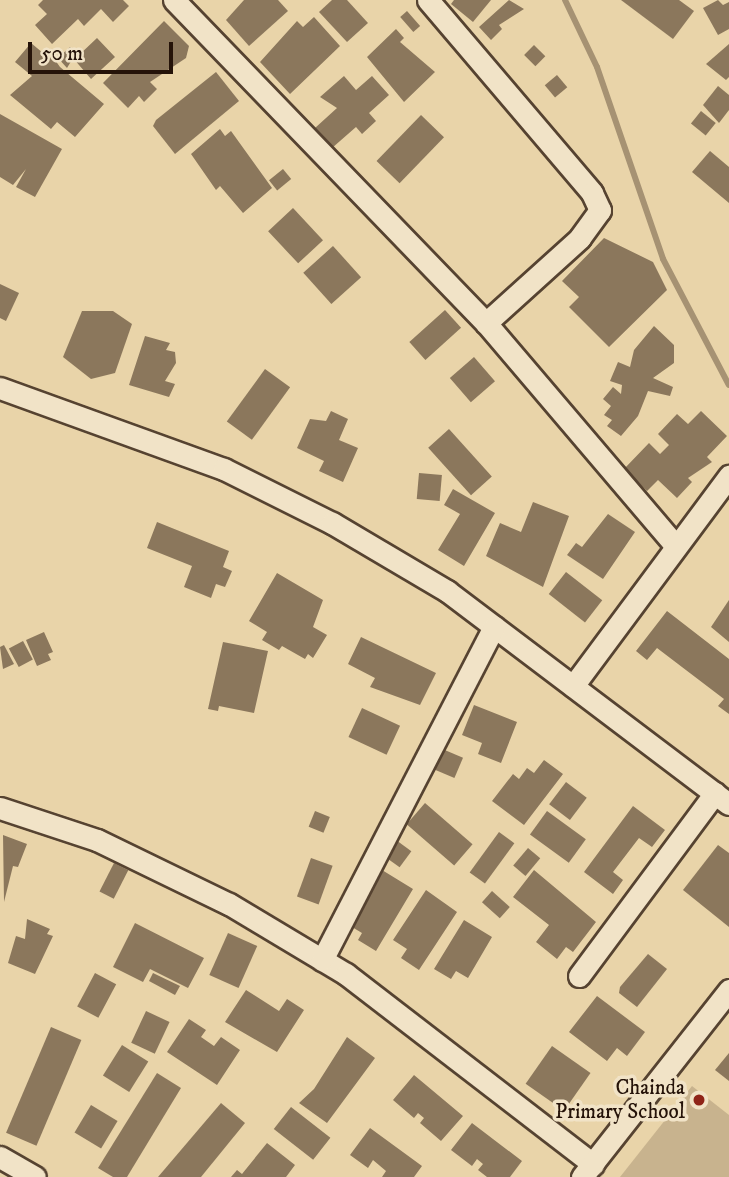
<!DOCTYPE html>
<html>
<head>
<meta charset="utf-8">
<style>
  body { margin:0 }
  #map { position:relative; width:729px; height:1177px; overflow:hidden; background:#e9d4a9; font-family:"IM FELL DW Pica",serif }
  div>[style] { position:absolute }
  .green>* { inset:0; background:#c8b38e }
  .stream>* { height:6px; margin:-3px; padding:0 3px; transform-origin:3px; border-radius:3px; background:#a69273 }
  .building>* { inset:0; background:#8b775c; transform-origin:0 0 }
  .roads { filter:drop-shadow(2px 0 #564331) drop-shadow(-2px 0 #564331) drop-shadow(0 2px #564331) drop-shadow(0 -2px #564331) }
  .minor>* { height:21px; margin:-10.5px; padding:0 10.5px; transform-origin:10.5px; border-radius:10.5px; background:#f1e3c7 }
  .dots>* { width:19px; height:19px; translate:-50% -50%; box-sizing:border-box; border:4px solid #f1e3c7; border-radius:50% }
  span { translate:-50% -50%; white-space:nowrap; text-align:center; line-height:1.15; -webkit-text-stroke:7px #f1e3c7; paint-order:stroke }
  .poi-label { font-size:21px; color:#251309 }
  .right { translate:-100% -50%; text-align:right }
  .scale { position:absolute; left:28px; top:42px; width:145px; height:32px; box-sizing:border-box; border:4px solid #251309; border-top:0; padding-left:9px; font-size:21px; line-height:24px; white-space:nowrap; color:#251309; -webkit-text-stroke:5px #f1e3c7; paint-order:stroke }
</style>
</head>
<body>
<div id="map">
  <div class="green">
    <div style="clip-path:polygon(692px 1086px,729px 1115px,729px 1177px,620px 1177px)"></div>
  </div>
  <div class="stream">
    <div style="left:565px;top:0;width:74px;rotate:64.5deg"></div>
    <div style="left:597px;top:67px;width:203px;rotate:71deg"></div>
    <div style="left:663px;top:259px;width:142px;rotate:62.4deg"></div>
  </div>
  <div class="building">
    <div style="clip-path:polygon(43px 0,123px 0,129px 6px,113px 22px,101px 9px,84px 26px,78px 19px,52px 44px,35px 25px,47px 14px,38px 5px)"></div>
    <div style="clip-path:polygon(244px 0,278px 0,288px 11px,249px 46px,226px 20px)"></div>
    <div style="clip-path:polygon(332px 0,347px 0,368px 23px,347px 42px,319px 12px)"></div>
    <div style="clip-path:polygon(454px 0,491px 0,473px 22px,451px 4px)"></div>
    <div style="clip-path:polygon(509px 0,524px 9px,499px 25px,502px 29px,491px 40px,479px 27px)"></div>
    <div style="clip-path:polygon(621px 0,679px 0,694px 11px,673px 39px)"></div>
    <div style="clip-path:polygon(718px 0,723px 5px,729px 2px,729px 29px,718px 35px,703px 8px)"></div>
    <div style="left:407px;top:11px;width:20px;height:9px;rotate:49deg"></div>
    <div style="clip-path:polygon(314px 17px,340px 46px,290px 94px,260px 62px,297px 21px,303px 27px)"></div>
    <div style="clip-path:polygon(164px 21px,189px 46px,186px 58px,150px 82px,157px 89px,144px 102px,139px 96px,128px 108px,103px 83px)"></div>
    <div style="clip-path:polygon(396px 29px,404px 38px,400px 42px,435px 72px,404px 102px,367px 57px)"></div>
    <div style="clip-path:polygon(97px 38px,115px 57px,91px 79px,73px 58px,67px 68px,58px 58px,70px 47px,78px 56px)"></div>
    <div style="clip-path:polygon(31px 43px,49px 58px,61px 53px,55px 60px,60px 67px,104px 104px,75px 137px,57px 122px,51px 129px,10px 95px,32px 76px,15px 62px)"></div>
    <div style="clip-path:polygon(729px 44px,729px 77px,726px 80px,706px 64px)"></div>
    <div style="left:534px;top:45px;width:16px;height:14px;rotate:45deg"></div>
    <div style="clip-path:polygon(216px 72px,239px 101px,175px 154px,153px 126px,156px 120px)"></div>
    <div style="left:557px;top:75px;width:16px;height:16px;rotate:50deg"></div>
    <div style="clip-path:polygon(344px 76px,356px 90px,372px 76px,389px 95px,369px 113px,376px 121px,362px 134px,356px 127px,332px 148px,315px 128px,337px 108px,320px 97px)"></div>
    <div style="clip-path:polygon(718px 86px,729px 95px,729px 110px,719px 123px,703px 105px)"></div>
    <div style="left:701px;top:111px;width:19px;height:16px;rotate:39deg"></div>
    <div style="clip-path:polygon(0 114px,62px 149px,35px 197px,16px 187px,26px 169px,13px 185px,0 177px)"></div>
    <div style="left:421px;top:115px;width:32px;height:64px;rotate:44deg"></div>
    <div style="clip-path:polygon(220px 129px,225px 136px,231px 131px,272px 188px,243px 213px,220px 186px,216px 190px,191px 154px)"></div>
    <div style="clip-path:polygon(710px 151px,729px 167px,729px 203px,692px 172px)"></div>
    <div style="left:283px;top:169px;width:13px;height:18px;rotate:51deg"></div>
    <div style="left:293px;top:208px;width:44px;height:34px;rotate:47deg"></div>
    <div style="clip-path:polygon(604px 238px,653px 262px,667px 290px,609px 347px,569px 307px,579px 297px,562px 281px)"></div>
    <div style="left:333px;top:246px;width:42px;height:40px;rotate:48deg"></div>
    <div style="clip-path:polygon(0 284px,19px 293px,6px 321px,0 318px)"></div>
    <div style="left:445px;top:310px;width:24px;height:48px;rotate:48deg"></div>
    <div style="clip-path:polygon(82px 311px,113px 311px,132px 324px,115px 373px,91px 379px,63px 357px)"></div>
    <div style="clip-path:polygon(654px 326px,674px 345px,674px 363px,653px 378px,673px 387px,670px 396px,648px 391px,638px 416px,621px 436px,607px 426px,612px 420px,604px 415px,611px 406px,603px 399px,613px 387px,621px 394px,622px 385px,610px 381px,618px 362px,630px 367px,634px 350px)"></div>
    <div style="clip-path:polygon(145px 336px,170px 343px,166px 350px,175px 352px,176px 363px,165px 381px,175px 384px,169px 397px,129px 385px)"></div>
    <div style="left:474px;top:357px;width:32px;height:32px;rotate:49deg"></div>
    <div style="left:265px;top:369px;width:31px;height:65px;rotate:36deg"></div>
    <div style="clip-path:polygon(331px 411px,348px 419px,339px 440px,358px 448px,343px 482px,319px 471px,324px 461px,297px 448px,310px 419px,326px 421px)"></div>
    <div style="clip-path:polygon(701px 411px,727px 436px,707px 457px,712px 462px,688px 478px,692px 482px,677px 498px,658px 480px,647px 491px,624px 469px,649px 443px,660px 454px,669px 445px,658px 434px,677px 414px,688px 424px)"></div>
    <div style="left:449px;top:429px;width:64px;height:28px;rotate:48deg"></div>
    <div style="left:419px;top:473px;width:23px;height:26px;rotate:5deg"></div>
    <div style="clip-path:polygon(453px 489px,495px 513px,464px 566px,438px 550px,460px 514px,444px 505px)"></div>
    <div style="clip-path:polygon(533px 502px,569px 516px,543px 587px,486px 556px,500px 523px,521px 532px)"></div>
    <div style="clip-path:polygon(608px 514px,635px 532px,603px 579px,567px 555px,576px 543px,582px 547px)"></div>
    <div style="clip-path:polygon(157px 522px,229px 551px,223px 567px,232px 571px,225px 587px,216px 584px,211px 598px,184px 587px,192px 566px,147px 548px)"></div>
    <div style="left:566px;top:572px;width:46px;height:28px;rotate:38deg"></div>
    <div style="clip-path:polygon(277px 573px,323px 600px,313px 627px,327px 635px,313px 658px,308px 654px,305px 659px,282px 646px,279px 650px,262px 640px,267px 632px,249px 621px)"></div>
    <div style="clip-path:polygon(729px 600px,729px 642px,711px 627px)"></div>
    <div style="clip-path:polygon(667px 611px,729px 659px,729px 714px,718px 706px,724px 699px,657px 648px,647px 660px,636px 651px)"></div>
    <div style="clip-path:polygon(44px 632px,53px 652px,48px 654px,51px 660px,37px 666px,26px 640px)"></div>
    <div style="clip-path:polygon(361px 637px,436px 673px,420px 705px,370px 687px,375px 678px,348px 664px)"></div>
    <div style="left:23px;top:641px;width:21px;height:16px;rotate:62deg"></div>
    <div style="clip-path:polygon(223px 642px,268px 651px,254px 713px,219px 706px,218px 711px,208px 709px)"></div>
    <div style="clip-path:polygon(4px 645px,14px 664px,3px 669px,0 647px)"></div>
    <div style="clip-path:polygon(474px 705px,517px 722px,501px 763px,478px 754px,482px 743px,462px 735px)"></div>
    <div style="left:362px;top:708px;width:42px;height:32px;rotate:25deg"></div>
    <div style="left:440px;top:748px;width:25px;height:22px;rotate:23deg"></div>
    <div style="clip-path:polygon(544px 760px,563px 774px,524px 825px,492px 801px,513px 774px,519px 779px,527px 768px,534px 773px)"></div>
    <div style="left:566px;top:782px;width:26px;height:28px;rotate:37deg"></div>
    <div style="left:425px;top:803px;width:63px;height:28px;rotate:41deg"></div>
    <div style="clip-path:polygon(633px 806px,665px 830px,652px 847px,639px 838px,613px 872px,623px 880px,613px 894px,584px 872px)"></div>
    <div style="left:315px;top:811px;width:16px;height:17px;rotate:22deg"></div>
    <div style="left:547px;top:811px;width:48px;height:29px;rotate:36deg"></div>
    <div style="left:499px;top:832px;width:19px;height:50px;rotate:36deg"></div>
    <div style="clip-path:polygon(3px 835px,27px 844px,18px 867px,13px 866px,4px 902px)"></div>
    <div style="left:396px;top:840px;width:19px;height:20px;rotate:36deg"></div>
    <div style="clip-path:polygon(718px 845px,729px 853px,729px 927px,683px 890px)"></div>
    <div style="left:528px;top:848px;width:16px;height:23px;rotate:40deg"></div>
    <div style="left:311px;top:858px;width:23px;height:41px;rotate:20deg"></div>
    <div style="left:114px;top:863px;width:16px;height:32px;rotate:27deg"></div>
    <div style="clip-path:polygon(382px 870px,413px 889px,376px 951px,358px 940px,362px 933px,352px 927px)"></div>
    <div style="clip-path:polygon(534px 870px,596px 922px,573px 952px,566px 947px,557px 959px,536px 942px,549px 925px,513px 897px)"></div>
    <div style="clip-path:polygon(426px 890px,457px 912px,419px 970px,401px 958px,407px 949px,393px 940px)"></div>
    <div style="left:492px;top:891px;width:24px;height:15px;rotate:42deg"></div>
    <div style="clip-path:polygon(27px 919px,50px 929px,47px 934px,53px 936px,35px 974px,8px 963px,16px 936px,25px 939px)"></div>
    <div style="clip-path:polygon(464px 920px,492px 937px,468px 978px,456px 971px,451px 979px,434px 969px)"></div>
    <div style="clip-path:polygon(135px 923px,204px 958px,188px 988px,150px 969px,143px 982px,113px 967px)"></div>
    <div style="left:228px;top:933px;width:32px;height:46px;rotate:24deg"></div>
    <div style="clip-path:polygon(648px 954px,667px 969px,637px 1007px,619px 993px,620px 987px)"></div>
    <div style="left:95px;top:973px;width:24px;height:38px;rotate:28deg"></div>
    <div style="clip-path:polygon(153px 973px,180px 986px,175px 995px,149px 981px)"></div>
    <div style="clip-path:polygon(246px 990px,279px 1011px,287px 999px,304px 1010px,277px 1052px,225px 1022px)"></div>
    <div style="clip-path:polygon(597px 996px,645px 1032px,627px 1056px,617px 1048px,607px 1061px,569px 1032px)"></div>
    <div style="left:146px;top:1011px;width:26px;height:35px;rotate:25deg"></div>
    <div style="clip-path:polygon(189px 1019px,206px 1030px,201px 1037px,214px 1046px,221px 1037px,240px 1050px,217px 1085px,167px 1052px)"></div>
    <div style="left:51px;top:1027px;width:33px;height:115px;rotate:23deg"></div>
    <div style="clip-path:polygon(347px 1037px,375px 1058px,327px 1123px,299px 1103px,314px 1089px)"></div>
    <div style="left:122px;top:1045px;width:31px;height:36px;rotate:32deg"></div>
    <div style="left:552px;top:1046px;width:47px;height:46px;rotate:35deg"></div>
    <div style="clip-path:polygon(729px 1053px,729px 1081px,715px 1070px)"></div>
    <div style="clip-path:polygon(157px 1073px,181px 1088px,127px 1177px,113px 1177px,98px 1168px)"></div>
    <div style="clip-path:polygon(414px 1075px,463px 1116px,441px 1141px,420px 1123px,424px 1118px,418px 1113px,414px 1118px,393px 1100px)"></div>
    <div style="clip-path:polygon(221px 1103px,245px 1123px,201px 1177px,158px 1177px)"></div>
    <div style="left:91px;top:1105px;width:31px;height:32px;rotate:31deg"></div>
    <div style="left:291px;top:1107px;width:50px;height:28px;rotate:38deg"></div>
    <div style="clip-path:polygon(472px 1123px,522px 1161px,510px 1177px,487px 1177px,478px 1170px,483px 1164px,477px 1159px,472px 1166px,451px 1150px)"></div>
    <div style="clip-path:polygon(370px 1128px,422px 1166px,414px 1177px,382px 1177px,386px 1171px,373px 1160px,368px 1168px,350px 1155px)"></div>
    <div style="clip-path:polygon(267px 1143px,295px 1165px,286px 1177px,231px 1177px,237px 1170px,242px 1174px)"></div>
  </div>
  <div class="roads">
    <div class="minor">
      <div style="left:174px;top:0;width:449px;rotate:46deg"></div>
      <div style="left:486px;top:323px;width:293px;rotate:49.6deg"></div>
      <div style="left:428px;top:0;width:253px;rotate:49.6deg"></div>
      <div style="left:592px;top:193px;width:19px;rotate:65deg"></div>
      <div style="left:600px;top:210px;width:34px;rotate:126deg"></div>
      <div style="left:580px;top:238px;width:127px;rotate:137.9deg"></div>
      <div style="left:0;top:388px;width:238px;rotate:19.9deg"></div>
      <div style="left:224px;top:469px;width:121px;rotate:26.6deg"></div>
      <div style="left:332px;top:523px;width:134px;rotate:30.6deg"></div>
      <div style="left:447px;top:591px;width:353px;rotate:37.1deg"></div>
      <div style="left:573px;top:686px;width:262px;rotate:-53.4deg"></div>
      <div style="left:0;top:808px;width:102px;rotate:18.3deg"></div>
      <div style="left:97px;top:840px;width:147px;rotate:25.9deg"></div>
      <div style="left:229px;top:904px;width:136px;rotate:30.9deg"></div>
      <div style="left:346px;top:974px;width:312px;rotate:37.6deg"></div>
      <div style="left:322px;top:960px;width:375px;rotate:-62.7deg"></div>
      <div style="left:579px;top:976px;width:228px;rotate:-53.4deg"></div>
      <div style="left:0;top:1157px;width:40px;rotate:29.7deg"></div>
      <div style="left:582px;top:1177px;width:238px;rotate:-51.8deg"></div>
    </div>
  </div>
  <div class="dots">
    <div style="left:699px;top:1100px;background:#8f2418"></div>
  </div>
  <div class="poi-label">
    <span class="right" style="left:685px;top:1100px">Chainda<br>Primary School</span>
  </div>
  <div class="scale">50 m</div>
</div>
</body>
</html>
